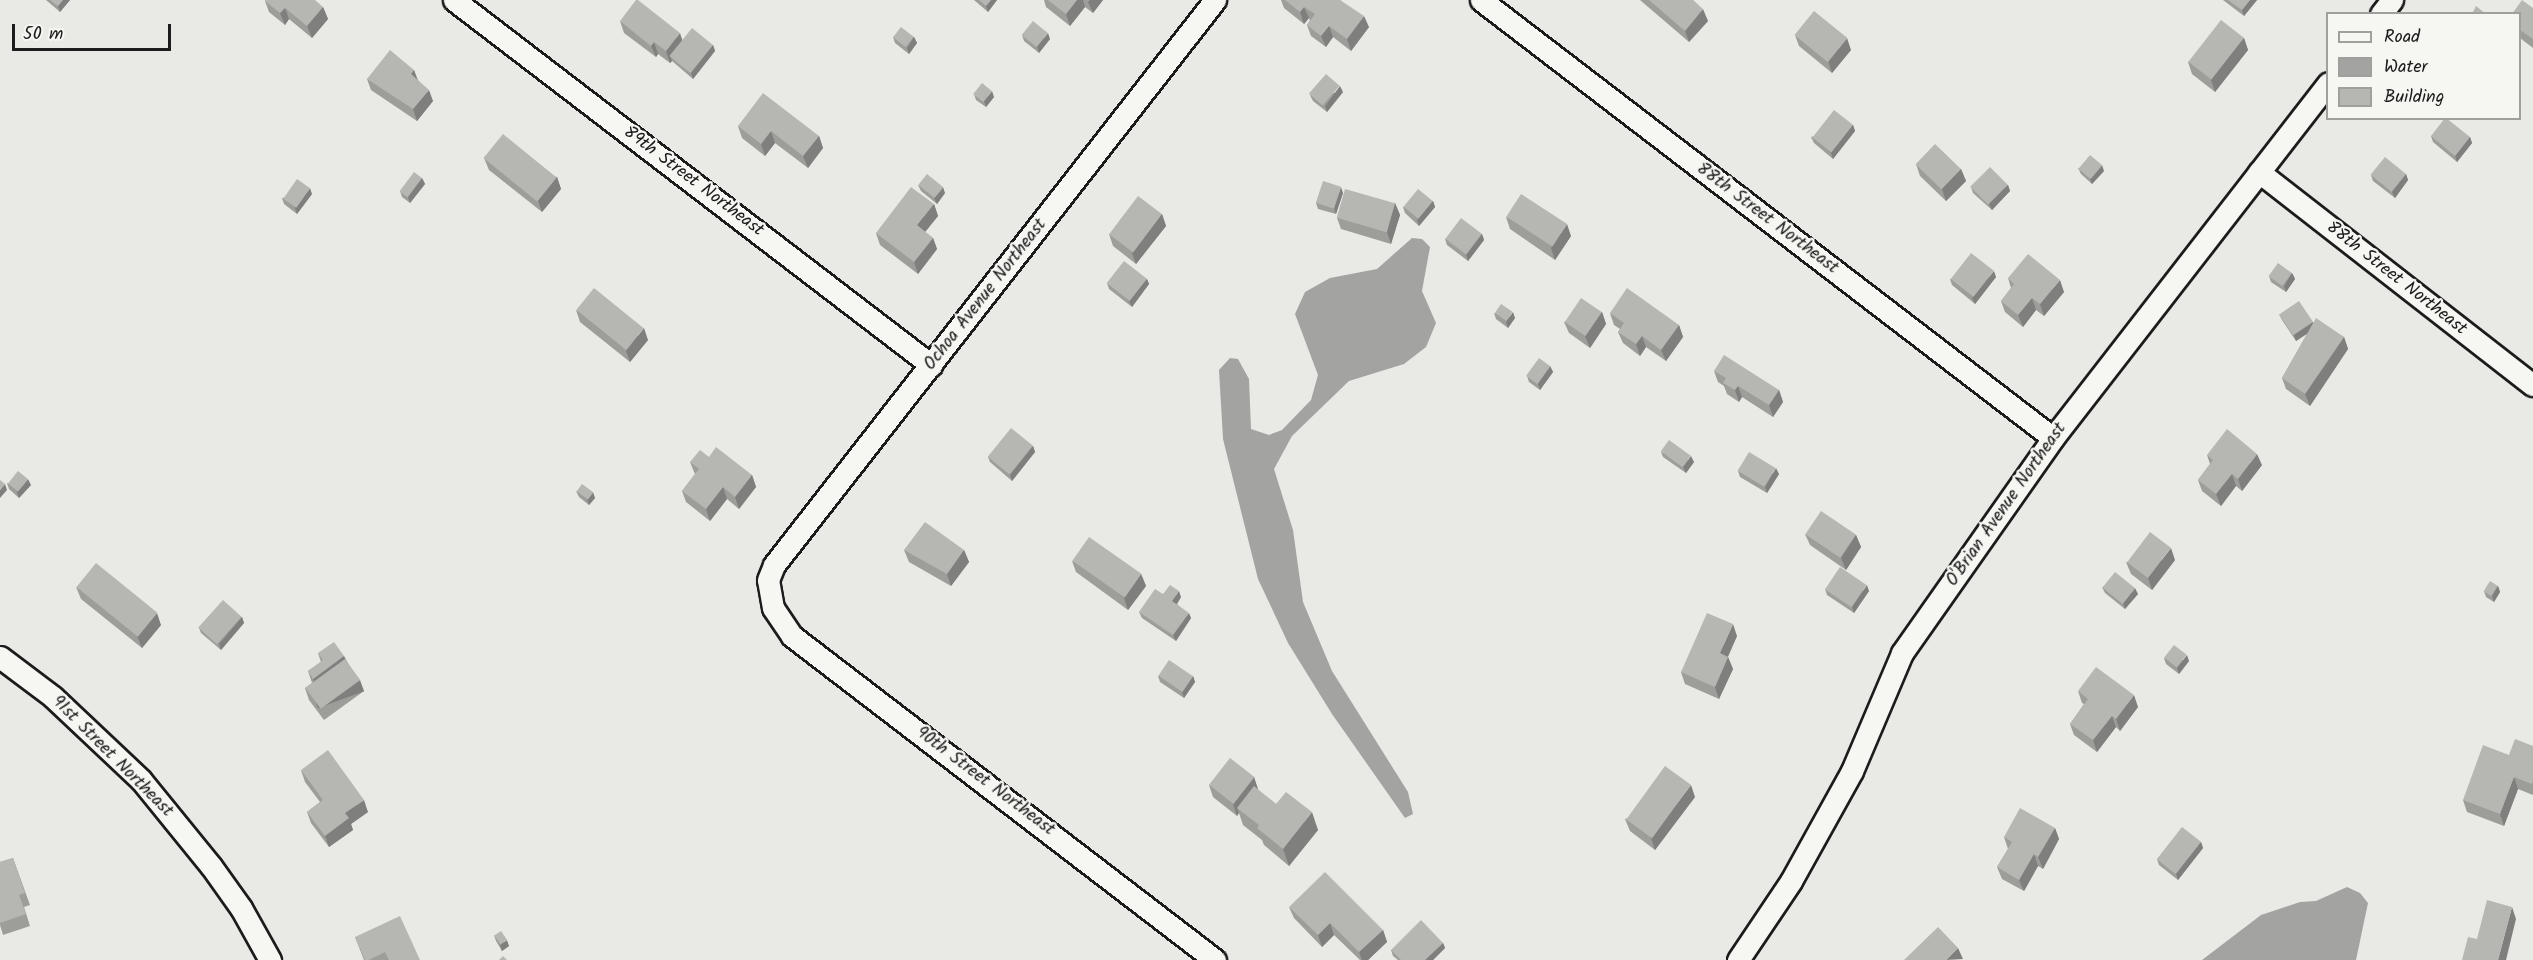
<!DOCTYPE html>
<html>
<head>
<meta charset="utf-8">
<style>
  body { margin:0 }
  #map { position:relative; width:2533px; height:960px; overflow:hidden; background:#e9e9e5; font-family:Kalam,sans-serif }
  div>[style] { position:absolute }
  .water>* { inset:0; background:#a3a3a1 }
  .roads { filter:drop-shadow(2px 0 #1c1c1c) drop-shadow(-2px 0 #1c1c1c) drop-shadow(0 2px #1c1c1c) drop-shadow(0 -2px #1c1c1c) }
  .minor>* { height:21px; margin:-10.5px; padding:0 10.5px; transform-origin:10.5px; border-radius:10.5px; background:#f6f6f2 }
  .wall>* { inset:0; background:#9d9d9a }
  .shaded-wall>* { inset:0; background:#7f7f7d; transform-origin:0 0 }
  .building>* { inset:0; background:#b6b6b3; transform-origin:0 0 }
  span { translate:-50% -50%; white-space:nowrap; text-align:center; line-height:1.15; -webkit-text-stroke:4.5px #f6f6f2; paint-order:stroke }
  .street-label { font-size:18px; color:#1c1c1c }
  .legend { position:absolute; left:2326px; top:12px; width:195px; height:108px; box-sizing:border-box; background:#f6f6f2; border:2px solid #9f9f9c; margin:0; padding:8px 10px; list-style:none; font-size:18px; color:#1c1c1c }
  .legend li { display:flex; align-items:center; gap:12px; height:30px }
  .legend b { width:30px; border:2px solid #9f9f9c }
  .scale { position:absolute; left:12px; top:24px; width:159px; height:27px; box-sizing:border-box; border:3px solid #1c1c1c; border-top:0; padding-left:8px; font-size:18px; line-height:21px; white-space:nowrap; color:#1c1c1c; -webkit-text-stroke:4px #f6f6f2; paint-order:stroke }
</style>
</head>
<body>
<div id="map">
  <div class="water">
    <div style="clip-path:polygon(1412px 238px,1422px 239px,1430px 247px,1422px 291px,1436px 323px,1426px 347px,1404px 364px,1349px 381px,1292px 436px,1274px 469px,1293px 530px,1303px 602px,1332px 671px,1408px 792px,1413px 814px,1405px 818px,1332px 714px,1288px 643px,1258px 579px,1223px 439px,1219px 370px,1230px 358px,1238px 359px,1249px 379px,1251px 429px,1269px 435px,1282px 430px,1311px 400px,1318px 375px,1295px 314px,1305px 292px,1330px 278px,1377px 269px)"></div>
    <div style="clip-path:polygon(2347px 887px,2360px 893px,2368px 903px,2356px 960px,2202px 960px,2261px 915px,2300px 902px,2316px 901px)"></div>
  </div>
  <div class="roads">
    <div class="minor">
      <div style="left:454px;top:0;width:601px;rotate:37.42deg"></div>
      <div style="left:1481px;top:0;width:720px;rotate:37.44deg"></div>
      <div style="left:2381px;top:14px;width:18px;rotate:-52deg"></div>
      <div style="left:2259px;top:172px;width:347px;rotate:37.9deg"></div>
      <div style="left:0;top:657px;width:66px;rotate:37deg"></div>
      <div style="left:53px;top:697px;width:121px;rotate:43.3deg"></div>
      <div style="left:141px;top:780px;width:111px;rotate:50.9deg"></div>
      <div style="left:211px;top:866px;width:52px;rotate:54.5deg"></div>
      <div style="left:241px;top:908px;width:60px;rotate:60.9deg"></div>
      <div style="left:1215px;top:960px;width:533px;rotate:-142.55deg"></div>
      <div style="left:792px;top:636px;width:34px;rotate:-124deg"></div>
      <div style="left:773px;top:608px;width:28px;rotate:-100deg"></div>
      <div style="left:768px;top:580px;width:16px;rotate:-68deg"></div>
      <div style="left:774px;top:565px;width:717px;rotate:-52.03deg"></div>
      <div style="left:1738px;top:960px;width:95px;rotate:-56.1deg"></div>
      <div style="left:1791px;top:881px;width:126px;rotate:-61deg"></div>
      <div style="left:1852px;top:771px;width:128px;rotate:-67deg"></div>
      <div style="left:1902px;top:653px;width:263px;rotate:-54.9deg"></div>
      <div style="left:2053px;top:438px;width:449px;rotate:-52.2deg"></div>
    </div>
  </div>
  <div class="wall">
    <div style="clip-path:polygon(46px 0,70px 0,60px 12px)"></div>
    <div style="clip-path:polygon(974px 0,997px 0,988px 12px)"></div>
    <div style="clip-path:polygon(1044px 0,1103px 0,1093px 13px,1085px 7px,1070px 26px,1046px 7px)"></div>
    <div style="clip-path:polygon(1281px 0,1340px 0,1369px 27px,1351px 51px,1333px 37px,1326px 47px,1311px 36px,1307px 25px,1310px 20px,1309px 18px,1304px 24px,1284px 8px)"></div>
    <div style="clip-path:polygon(1640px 0,1693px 0,1708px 21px,1689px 42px)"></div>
    <div style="clip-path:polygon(2223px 0,2257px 0,2244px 16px)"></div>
    <div style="clip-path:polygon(265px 1px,323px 7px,328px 19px,312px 38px,289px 19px,285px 25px,269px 12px)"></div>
    <div style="clip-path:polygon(2533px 8px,2533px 48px,2520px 38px,2520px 14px)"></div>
    <div style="clip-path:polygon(620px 21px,682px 40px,713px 45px,715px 51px,693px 79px,672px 61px,670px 63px,658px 54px,656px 57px,624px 33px)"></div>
    <div style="clip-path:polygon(1022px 35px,1050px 39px,1039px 53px,1024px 41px)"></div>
    <div style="clip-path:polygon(1795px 35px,1851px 50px,1832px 73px,1799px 46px)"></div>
    <div style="clip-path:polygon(893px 37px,914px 37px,917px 43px,909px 54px,895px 43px)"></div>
    <div style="clip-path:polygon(2244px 38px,2248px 50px,2215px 92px,2192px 74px,2188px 62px)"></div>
    <div style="clip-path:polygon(414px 70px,418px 80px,433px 101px,417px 121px,371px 90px,367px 79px)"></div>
    <div style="clip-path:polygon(1343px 92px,1327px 112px,1313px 101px,1310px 95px)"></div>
    <div style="clip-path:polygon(974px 94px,994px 97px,986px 107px,976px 100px)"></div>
    <div style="clip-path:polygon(1853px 125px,1855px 131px,1833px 159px,1814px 143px,1811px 137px)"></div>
    <div style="clip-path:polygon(738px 126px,819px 136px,823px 148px,808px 168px,775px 143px,765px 156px,742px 138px)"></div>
    <div style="clip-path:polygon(2431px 136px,2470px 137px,2472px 143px,2457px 162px,2433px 142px)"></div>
    <div style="clip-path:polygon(484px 158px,557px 177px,561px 189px,542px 212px,489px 170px)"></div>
    <div style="clip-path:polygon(1916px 164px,1961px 169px,1966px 181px,1946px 201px,1920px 176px)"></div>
    <div style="clip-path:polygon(2078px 168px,2104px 171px,2092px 184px,2081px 174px)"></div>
    <div style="clip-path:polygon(2406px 174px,2408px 180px,2395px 198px,2373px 181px,2371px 175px)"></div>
    <div style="clip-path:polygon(422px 178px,425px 184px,410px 203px,402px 197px,400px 191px)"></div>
    <div style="clip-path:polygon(918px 185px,945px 193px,937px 204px,921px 191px)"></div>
    <div style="clip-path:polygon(2008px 185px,2010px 191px,1992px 210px,1973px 193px,1971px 187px)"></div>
    <div style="clip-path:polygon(1343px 193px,1336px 214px,1318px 209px,1316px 203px)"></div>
    <div style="clip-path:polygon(312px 194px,297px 214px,284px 204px,282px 198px)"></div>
    <div style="clip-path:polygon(1433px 201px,1435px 207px,1419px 226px,1405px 213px,1403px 207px)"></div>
    <div style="clip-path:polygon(1395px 203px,1400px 215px,1391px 244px,1341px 229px,1337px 218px)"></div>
    <div style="clip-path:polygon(934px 204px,938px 216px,925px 232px,933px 238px,937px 249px,918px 274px,880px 245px,876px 233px)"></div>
    <div style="clip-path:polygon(1162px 214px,1166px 226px,1136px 264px,1113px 246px,1109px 234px)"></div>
    <div style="clip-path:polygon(1506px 217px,1571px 236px,1555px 260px,1510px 229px)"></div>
    <div style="clip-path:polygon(1482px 234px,1484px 240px,1468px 261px,1447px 245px,1445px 239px)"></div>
    <div style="clip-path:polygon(2292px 273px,2295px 279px,2286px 292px,2271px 282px,2269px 276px)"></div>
    <div style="clip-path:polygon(1996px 277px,1975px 304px,1952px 285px,1950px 279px)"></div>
    <div style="clip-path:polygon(2008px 278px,2064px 292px,2044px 316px,2036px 310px,2023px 327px,2005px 312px,2001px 301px,2011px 288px)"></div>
    <div style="clip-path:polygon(1147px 279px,1149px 284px,1132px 307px,1109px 289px,1107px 283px)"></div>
    <div style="clip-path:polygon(576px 310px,648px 340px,630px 362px,580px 322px)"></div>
    <div style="clip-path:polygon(1602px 312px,1606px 324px,1590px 348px,1569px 333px,1564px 322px)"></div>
    <div style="clip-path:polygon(1494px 313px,1515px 318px,1508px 328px,1496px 319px)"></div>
    <div style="clip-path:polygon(1610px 313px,1679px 325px,1683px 337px,1666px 361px,1646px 347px,1640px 356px,1623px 343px,1618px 332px,1620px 329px,1614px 325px)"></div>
    <div style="clip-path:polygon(2279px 314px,2314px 323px,2344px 337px,2348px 349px,2310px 406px,2286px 389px,2282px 378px,2307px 334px,2296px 341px,2282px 320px)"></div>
    <div style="clip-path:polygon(1550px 366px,1553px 372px,1540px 390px,1529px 382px,1527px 376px)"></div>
    <div style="clip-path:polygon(1714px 371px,1779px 390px,1783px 402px,1773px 417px,1742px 397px,1739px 402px,1727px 394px,1724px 386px,1718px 382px)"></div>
    <div style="clip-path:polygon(1033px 446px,1035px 452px,1012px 481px,990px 462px,988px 457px)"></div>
    <div style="clip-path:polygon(1661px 452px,1694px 462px,1686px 473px,1663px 457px)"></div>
    <div style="clip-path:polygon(2207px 455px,2262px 465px,2242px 491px,2236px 486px,2221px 506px,2202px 491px,2198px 480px,2210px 464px)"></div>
    <div style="clip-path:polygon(709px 457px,752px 475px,756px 487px,739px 509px,727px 499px,710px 521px,686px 502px,682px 491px,695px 474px,690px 462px)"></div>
    <div style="clip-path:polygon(1738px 471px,1779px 474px,1767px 493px,1740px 477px)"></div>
    <div style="clip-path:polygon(7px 483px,31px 485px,19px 498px,9px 489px)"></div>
    <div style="clip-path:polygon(576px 491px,595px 498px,589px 505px,579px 497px)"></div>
    <div style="clip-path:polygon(1805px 534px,1856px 535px,1861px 547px,1846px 570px,1810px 545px)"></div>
    <div style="clip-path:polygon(904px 550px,964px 550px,969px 562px,951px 586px,909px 562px)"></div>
    <div style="clip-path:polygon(2175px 560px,2152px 590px,2131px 574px,2126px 562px)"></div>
    <div style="clip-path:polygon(1072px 561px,1141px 574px,1146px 586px,1128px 610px,1076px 572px)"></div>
    <div style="clip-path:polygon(2498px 586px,2500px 592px,2494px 602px,2486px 597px,2484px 591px)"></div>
    <div style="clip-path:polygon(76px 587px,161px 625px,142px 648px,81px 599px)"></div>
    <div style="clip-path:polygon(2102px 587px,2138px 594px,2125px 609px,2105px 593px)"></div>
    <div style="clip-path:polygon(1825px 589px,1869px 591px,1854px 613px,1827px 595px)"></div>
    <div style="clip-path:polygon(1163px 594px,1181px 597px,1177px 604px,1191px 618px,1176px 641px,1142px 618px,1139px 612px)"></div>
    <div style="clip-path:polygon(242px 617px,244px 623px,221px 650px,201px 633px,199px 628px)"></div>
    <div style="clip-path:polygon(1737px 636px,1728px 657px,1733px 669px,1719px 699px,1685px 684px,1681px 672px)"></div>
    <div style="clip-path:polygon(318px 653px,344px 656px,364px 691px,324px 720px,309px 700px,305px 688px,312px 683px,308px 671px,321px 662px)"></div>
    <div style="clip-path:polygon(2164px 658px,2189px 661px,2179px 674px,2166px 664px)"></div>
    <div style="clip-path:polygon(1158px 676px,1193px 676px,1195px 682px,1184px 698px,1160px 682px)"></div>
    <div style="clip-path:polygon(2078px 691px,2138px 707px,2120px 731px,2116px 727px,2097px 752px,2074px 735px,2070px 724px,2084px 704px,2082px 703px)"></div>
    <div style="clip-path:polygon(2533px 746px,2533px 795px,2518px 789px,2504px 826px,2467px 812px,2463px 800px,2509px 755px)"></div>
    <div style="clip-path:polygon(301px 770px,368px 812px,351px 824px,353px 830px,329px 847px,311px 823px,307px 812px,320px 802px,305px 782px)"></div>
    <div style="clip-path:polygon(1254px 777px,1258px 790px,1276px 804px,1318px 830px,1289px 866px,1264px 845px,1262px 840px,1243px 825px,1239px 813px,1237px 816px,1213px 797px,1209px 785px)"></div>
    <div style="clip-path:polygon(1695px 797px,1655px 850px,1630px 831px,1625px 819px)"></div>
    <div style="clip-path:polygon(2055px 828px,2059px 839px,2043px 869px,2038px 866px,2024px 891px,2002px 879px,1997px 867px,2008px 849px,2004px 837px)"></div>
    <div style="clip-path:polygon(2201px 842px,2203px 848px,2178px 880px,2159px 865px,2157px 859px)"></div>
    <div style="clip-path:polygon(13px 858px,30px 905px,24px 907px,30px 926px,3px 935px,0 925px,0 862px)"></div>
    <div style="clip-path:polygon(1289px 907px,1383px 930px,1387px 942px,1368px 960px,1360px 960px,1334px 935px,1322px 947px,1294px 918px)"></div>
    <div style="clip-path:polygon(494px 935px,509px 946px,502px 951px,496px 941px)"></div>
    <div style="clip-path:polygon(355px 937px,420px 960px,364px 960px)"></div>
    <div style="clip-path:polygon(1443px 943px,1445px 948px,1433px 960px,1398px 960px,1393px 956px,1391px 950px)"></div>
  </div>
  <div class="shaded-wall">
    <div style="clip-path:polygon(63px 0,70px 0,60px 12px,58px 6px)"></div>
    <div style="clip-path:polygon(991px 0,997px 0,988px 12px,986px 6px)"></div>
    <div style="clip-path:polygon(1077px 0,1083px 0,1085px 7px,1070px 26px,1066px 14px)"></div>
    <div style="clip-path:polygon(1090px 0,1103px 0,1093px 13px,1088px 2px)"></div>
    <div style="clip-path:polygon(2250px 0,2257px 0,2244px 16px,2242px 10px)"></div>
    <div style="clip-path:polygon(323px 7px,328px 19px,312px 38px,307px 26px)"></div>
    <div style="clip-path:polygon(1304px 7px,1309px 18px,1304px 24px,1300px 12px)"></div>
    <div style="clip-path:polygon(285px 8px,289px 19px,285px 25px,280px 13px)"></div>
    <div style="clip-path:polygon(1703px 9px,1708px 21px,1689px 42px,1685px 31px)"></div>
    <div style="clip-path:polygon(1364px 16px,1369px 27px,1351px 51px,1347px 39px)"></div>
    <div style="clip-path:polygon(1329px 26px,1333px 37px,1326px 47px,1321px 36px)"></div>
    <div style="clip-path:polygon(680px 33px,684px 45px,670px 56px,672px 61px,670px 63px,666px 51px)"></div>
    <div style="clip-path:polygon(1048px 33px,1050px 39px,1039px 53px,1037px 47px)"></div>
    <div style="clip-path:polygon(914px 37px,917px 43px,909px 54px,907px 48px)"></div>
    <div style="clip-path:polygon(1847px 38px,1851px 50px,1832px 73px,1828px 61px)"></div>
    <div style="clip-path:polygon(2244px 38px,2248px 50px,2215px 92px,2211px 80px)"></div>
    <div style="clip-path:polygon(654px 42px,658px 54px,656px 57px,651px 46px)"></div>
    <div style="clip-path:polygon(713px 45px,715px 51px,693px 79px,691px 73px)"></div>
    <div style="clip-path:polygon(414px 70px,418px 82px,411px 74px)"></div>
    <div style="clip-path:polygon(1340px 86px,1343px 92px,1327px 112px,1325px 106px)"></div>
    <div style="clip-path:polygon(429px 90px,433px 101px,417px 121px,413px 109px)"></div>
    <div style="clip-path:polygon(992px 91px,994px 97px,986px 107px,984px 101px)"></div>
    <div style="clip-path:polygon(1853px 125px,1855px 131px,1833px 159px,1831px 153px)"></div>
    <div style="clip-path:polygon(771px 131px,775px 143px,765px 156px,761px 144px)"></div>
    <div style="clip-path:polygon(819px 136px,823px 148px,808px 168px,803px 156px)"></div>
    <div style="clip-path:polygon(2470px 137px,2472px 143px,2457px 162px,2455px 156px)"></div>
    <div style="clip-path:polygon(2102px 165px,2104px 171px,2092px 184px,2090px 179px)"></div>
    <div style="clip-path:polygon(1961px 169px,1966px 181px,1946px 201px,1942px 189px)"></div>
    <div style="clip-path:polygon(2406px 174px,2408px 180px,2395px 198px,2392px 192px)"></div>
    <div style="clip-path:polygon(557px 177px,561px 189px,542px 212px,538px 201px)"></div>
    <div style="clip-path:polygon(422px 178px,425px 184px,410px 203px,408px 197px)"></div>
    <div style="clip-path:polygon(2008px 185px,2010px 191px,1992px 210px,1989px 204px)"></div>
    <div style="clip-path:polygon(943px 187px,945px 193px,937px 204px,934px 198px)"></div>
    <div style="clip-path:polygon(1341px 187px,1343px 193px,1336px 214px,1334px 208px)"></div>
    <div style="clip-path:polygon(310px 188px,312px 194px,297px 214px,295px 208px)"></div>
    <div style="clip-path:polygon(1433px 201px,1435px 207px,1419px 226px,1417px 220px)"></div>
    <div style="clip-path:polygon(1395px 203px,1400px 215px,1391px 244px,1387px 232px)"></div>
    <div style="clip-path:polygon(934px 204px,938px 216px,921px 237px,917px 225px)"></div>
    <div style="clip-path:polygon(1162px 214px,1166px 226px,1136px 264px,1132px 253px)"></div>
    <div style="clip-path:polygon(1567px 224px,1571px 236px,1555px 260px,1551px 248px)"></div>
    <div style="clip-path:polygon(1482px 234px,1484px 240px,1468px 261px,1466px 255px)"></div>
    <div style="clip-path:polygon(933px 238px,937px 249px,918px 274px,914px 262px)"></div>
    <div style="clip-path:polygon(1994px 271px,1996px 277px,1975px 304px,1972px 298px)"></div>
    <div style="clip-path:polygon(2292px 273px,2295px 279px,2286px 292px,2284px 286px)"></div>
    <div style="clip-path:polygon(1147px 279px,1149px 284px,1132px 307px,1129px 301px)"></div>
    <div style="clip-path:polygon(2060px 280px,2064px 292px,2044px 316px,2040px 304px)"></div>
    <div style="clip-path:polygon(2032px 298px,2036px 310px,2023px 327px,2018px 315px)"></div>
    <div style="clip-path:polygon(1513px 312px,1515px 318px,1508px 328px,1506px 322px)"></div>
    <div style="clip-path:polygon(1602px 312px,1606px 324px,1590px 348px,1585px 336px)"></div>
    <div style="clip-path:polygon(2313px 322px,2315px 328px,2296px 341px,2294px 335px)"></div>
    <div style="clip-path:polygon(1679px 325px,1683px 337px,1666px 361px,1661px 350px)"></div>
    <div style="clip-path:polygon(644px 328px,648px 340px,630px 362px,626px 351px)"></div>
    <div style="clip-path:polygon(1642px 336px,1646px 347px,1640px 356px,1636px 344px)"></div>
    <div style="clip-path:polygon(2344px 337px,2348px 349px,2310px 406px,2305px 394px)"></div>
    <div style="clip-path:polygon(1550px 366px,1553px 372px,1540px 390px,1538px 384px)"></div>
    <div style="clip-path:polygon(1738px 386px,1742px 397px,1739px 402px,1735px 390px)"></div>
    <div style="clip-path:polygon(1779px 390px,1783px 402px,1773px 417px,1769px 405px)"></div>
    <div style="clip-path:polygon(1033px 446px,1035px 452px,1012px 481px,1010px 475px)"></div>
    <div style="clip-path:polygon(2257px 454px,2262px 465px,2242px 491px,2238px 479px)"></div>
    <div style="clip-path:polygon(1691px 456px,1694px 462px,1686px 473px,1683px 467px)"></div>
    <div style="clip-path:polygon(1776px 468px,1779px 474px,1767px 493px,1765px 487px)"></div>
    <div style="clip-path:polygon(2232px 474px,2236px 486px,2221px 506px,2216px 494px)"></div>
    <div style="clip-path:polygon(752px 475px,756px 487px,739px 509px,735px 497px)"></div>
    <div style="clip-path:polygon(28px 479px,31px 485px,19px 498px,17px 492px)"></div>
    <div style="clip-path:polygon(5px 484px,7px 490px,0 498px,0 490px)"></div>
    <div style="clip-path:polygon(723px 487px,727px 499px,710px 521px,706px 509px)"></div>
    <div style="clip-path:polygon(593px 492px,595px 498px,589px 505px,587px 499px)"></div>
    <div style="clip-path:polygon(1856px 535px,1861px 547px,1846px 570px,1841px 558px)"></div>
    <div style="clip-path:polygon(2171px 548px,2175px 560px,2152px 590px,2148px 578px)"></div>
    <div style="clip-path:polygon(964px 550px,969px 562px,951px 586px,947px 574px)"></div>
    <div style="clip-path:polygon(1141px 574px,1146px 586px,1128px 610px,1124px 598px)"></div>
    <div style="clip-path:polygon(1867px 585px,1869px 591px,1854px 613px,1852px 607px)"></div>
    <div style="clip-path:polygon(2498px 586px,2500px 592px,2494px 602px,2492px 596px)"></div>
    <div style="clip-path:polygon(2135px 588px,2138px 594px,2125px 609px,2123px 603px)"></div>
    <div style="clip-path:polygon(1179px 591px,1181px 597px,1175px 607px,1172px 601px)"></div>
    <div style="clip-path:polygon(157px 613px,161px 625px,142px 648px,137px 636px)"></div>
    <div style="clip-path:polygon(1189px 613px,1191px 618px,1176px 641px,1173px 635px)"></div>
    <div style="clip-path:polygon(242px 617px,244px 623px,221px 650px,219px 644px)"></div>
    <div style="clip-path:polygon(1733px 624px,1737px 636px,1724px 665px,1720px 653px)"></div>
    <div style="clip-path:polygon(2187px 655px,2189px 661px,2179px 674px,2177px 668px)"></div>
    <div style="clip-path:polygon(344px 656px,348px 668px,317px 690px,313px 679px)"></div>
    <div style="clip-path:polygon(1728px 657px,1733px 669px,1719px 699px,1715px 687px)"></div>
    <div style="clip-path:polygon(1193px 676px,1195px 682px,1184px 698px,1182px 692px)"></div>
    <div style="left:360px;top:680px;width:12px;height:49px;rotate:70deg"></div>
    <div style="clip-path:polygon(2134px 695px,2138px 707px,2120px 731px,2116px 719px)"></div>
    <div style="clip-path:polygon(2112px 716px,2116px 727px,2097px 752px,2093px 740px)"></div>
    <div style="clip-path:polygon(1254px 777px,1258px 789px,1241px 811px,1237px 808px,1239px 813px,1237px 816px,1233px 804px)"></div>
    <div style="clip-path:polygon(2514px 777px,2518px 789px,2504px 826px,2500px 814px)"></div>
    <div style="clip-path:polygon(1691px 785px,1695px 797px,1655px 850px,1651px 838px)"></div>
    <div style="clip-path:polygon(364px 800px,368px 812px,351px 824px,353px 830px,329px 847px,325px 836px,345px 813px)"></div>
    <div style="clip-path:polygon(1312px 812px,1318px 830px,1289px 866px,1283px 849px)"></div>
    <div style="clip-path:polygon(2055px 828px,2059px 839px,2043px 869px,2038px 857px)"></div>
    <div style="clip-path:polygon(2201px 842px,2203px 848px,2178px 880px,2176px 874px)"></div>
    <div style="clip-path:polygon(2034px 854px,2038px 866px,2024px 891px,2019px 880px)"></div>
    <div style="clip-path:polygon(2512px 907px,2516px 919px,2506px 960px,2498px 960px)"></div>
    <div style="clip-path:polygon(1330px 923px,1334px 935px,1322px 947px,1318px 935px)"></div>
    <div style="clip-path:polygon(1383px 930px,1387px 942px,1368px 960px,1362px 960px,1359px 952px)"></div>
    <div style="clip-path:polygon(507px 940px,509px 946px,502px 951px,500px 945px)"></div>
    <div style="clip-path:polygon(1443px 943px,1445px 948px,1433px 960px,1425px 960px)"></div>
    <div style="clip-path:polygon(1958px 948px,1963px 959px,1946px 960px)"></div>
  </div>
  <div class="building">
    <div style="clip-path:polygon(50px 0,63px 0,58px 6px)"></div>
    <div style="clip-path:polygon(265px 0,315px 0,323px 7px,307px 26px,285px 8px,280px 13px,265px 1px)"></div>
    <div style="clip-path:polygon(636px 0,638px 0,680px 33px,666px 51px,654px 42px,651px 46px,620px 21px)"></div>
    <div style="clip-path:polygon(979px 0,991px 0,986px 6px)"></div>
    <div style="clip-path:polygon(1048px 0,1077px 0,1066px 14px)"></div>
    <div style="clip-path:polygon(1285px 0,1340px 0,1364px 16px,1347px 39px,1329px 26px,1321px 36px,1307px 25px,1315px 14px,1304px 7px,1300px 12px)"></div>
    <div style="clip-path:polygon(1649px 0,1693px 0,1703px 9px,1685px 31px)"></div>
    <div style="clip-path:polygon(2228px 0,2250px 0,2242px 10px)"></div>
    <div style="clip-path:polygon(2522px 0,2533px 8px,2533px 39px,2520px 30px,2520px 14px,2512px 14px)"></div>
    <div style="clip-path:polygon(2476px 6px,2486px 14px,2472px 14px)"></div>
    <div style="left:1814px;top:11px;width:43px;height:31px;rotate:39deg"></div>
    <div style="left:2221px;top:20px;width:29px;height:53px;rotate:38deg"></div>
    <div style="left:1033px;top:21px;width:19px;height:18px;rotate:39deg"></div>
    <div style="left:901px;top:27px;width:16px;height:13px;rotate:38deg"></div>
    <div style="left:692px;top:28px;width:27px;height:36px;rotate:39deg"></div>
    <div style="clip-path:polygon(390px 50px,414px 70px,411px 74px,429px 90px,413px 109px,367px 79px)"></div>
    <div style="left:1326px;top:74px;width:18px;height:26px;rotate:41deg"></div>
    <div style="left:982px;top:83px;width:13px;height:14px;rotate:39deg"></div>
    <div style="clip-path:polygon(763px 93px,819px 136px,803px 156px,771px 131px,761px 144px,738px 126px)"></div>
    <div style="left:1834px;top:110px;width:24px;height:35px;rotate:38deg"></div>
    <div style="clip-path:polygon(2445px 118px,2446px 118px,2470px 137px,2455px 156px,2431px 136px)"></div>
    <div style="left:503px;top:134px;width:69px;height:31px;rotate:39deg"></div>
    <div style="left:1935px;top:144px;width:36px;height:28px;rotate:44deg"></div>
    <div style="left:2090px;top:155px;width:16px;height:18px;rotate:40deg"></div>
    <div style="left:2385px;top:157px;width:27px;height:23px;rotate:39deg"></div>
    <div style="left:1990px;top:167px;width:25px;height:28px;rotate:45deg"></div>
    <div style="left:414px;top:172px;width:10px;height:24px;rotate:37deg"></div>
    <div style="left:927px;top:174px;width:21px;height:14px;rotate:39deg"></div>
    <div style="left:297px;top:179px;width:16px;height:24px;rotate:35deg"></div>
    <div style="left:1323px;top:181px;width:19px;height:23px;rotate:18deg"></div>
    <div style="clip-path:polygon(911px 187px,934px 204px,917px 225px,933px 238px,914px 262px,876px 233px)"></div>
    <div style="left:1345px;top:189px;width:52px;height:30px;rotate:16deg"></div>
    <div style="left:1418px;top:189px;width:19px;height:23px;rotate:39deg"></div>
    <div style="left:1521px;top:194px;width:55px;height:27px;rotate:33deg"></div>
    <div style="left:1138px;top:196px;width:30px;height:48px;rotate:37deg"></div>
    <div style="left:1461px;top:218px;width:26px;height:26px;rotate:37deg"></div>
    <div style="left:1971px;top:253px;width:29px;height:33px;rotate:38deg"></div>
    <div style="clip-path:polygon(2028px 254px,2060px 280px,2040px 304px,2032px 298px,2018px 315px,2001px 301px,2014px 284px,2008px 278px)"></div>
    <div style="left:1124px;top:261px;width:29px;height:28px;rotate:38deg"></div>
    <div style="left:2278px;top:263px;width:17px;height:16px;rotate:36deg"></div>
    <div style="left:594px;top:288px;width:64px;height:28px;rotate:39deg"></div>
    <div style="clip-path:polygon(1627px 288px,1679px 325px,1661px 350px,1642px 336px,1636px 344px,1618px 332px,1624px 323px,1610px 313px)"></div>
    <div style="left:1581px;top:298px;width:25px;height:29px;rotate:34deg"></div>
    <div style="left:2299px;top:301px;width:25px;height:24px;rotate:56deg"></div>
    <div style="left:1501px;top:304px;width:14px;height:11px;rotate:34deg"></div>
    <div style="clip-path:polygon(2316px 318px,2344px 337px,2305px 394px,2282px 378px)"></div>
    <div style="clip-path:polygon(1724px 355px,1779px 390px,1769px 405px,1738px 386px,1735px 390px,1723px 383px,1726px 378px,1714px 371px)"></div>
    <div style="left:1539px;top:358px;width:14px;height:22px;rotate:36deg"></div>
    <div style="left:1011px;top:428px;width:28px;height:37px;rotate:39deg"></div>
    <div style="clip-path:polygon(2227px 429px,2257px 454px,2238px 479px,2232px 474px,2216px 494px,2198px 480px,2213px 460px,2207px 455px)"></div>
    <div style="left:1669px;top:440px;width:27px;height:14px;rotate:36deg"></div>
    <div style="clip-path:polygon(716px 447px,752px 475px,735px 497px,723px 487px,706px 509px,682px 491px,699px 469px,690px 462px,700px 450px,709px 457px)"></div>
    <div style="left:1749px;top:452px;width:31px;height:22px;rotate:31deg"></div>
    <div style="left:18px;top:471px;width:13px;height:16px;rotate:39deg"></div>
    <div style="clip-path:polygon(0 480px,5px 484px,0 490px)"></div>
    <div style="left:582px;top:484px;width:14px;height:9px;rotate:36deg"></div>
    <div style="left:1821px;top:511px;width:42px;height:28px;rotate:34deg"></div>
    <div style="clip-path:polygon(925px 522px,964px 550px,947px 574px,904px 550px)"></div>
    <div style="left:2150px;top:532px;width:26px;height:38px;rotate:37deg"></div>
    <div style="left:1089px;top:537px;width:64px;height:29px;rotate:35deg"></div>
    <div style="left:96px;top:563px;width:79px;height:31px;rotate:39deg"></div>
    <div style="left:1840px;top:567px;width:32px;height:27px;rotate:34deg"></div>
    <div style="left:2115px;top:572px;width:26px;height:20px;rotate:39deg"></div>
    <div style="left:2490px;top:581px;width:9px;height:12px;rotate:32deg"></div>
    <div style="clip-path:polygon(1170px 585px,1179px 591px,1172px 601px,1189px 613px,1173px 635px,1139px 612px,1155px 589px,1163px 594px)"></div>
    <div style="left:223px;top:600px;width:25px;height:37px;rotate:42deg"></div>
    <div style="clip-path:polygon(1707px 613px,1733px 624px,1720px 653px,1728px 657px,1715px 687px,1681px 672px)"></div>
    <div style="clip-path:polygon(334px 642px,344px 656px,313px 679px,308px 671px,323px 660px,318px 653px)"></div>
    <div style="left:2174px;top:645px;width:16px;height:16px;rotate:38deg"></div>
    <div style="left:345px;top:659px;width:26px;height:49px;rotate:54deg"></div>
    <div style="left:1169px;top:660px;width:29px;height:19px;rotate:34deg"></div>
    <div style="clip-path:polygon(2096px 667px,2134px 695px,2116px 719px,2112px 716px,2093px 740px,2070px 724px,2088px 699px,2078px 691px)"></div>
    <div style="clip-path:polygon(2515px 739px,2533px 746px,2533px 780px,2532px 784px,2514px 777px,2500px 814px,2463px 800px,2483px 745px,2509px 755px)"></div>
    <div style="clip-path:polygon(328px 750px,364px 800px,345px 813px,349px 818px,325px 836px,307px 812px,323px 800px,301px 770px)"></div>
    <div style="left:1230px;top:758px;width:31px;height:34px;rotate:38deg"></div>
    <div style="left:1665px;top:766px;width:32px;height:66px;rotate:36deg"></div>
    <div style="clip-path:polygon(1254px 786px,1276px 804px,1286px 792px,1312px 812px,1283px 849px,1257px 828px,1259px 825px,1237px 808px)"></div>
    <div style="clip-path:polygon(2020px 808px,2055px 828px,2038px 857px,2034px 854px,2019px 880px,1997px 867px,2012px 842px,2004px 837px)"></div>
    <div style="left:2182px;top:827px;width:24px;height:41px;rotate:38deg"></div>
    <div style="clip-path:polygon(13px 858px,25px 893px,19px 895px,26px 914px,0 923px,0 862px)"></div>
    <div style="clip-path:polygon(1325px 872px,1383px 930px,1359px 952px,1330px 923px,1318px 935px,1289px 907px)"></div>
    <div style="clip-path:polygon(2487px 900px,2512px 907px,2498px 960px,2462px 960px,2468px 937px,2477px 939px)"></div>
    <div style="clip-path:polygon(400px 916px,420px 960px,389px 960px,385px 952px,369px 960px,365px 960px,355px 937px)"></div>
    <div style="clip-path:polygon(1421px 920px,1443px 943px,1425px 960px,1401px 960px,1391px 950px)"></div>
    <div style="clip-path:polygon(1938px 927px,1958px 948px,1946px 960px,1904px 960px)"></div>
    <div style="left:501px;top:931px;width:11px;height:8px;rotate:56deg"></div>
    <div style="clip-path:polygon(503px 956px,507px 960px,499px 960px)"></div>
  </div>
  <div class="street-label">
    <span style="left:693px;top:182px;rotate:37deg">89th Street Northeast</span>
    <span style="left:1767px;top:219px;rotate:37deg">88th Street Northeast</span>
    <span style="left:2396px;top:279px;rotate:38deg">88th Street Northeast</span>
    <span style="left:986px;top:295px;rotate:-52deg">Ochoa Avenue Northeast</span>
    <span style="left:2007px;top:505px;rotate:-55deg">O'Brian Avenue Northeast</span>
    <span style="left:112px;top:757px;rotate:45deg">91st Street Northeast</span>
    <span style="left:985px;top:782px;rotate:37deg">90th Street Northeast</span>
  </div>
  <ul class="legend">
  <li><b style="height:8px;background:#f6f6f2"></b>Road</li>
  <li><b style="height:16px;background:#a3a3a1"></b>Water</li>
  <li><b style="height:16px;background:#b6b6b3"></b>Building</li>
  </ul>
  <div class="scale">50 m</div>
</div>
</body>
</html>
